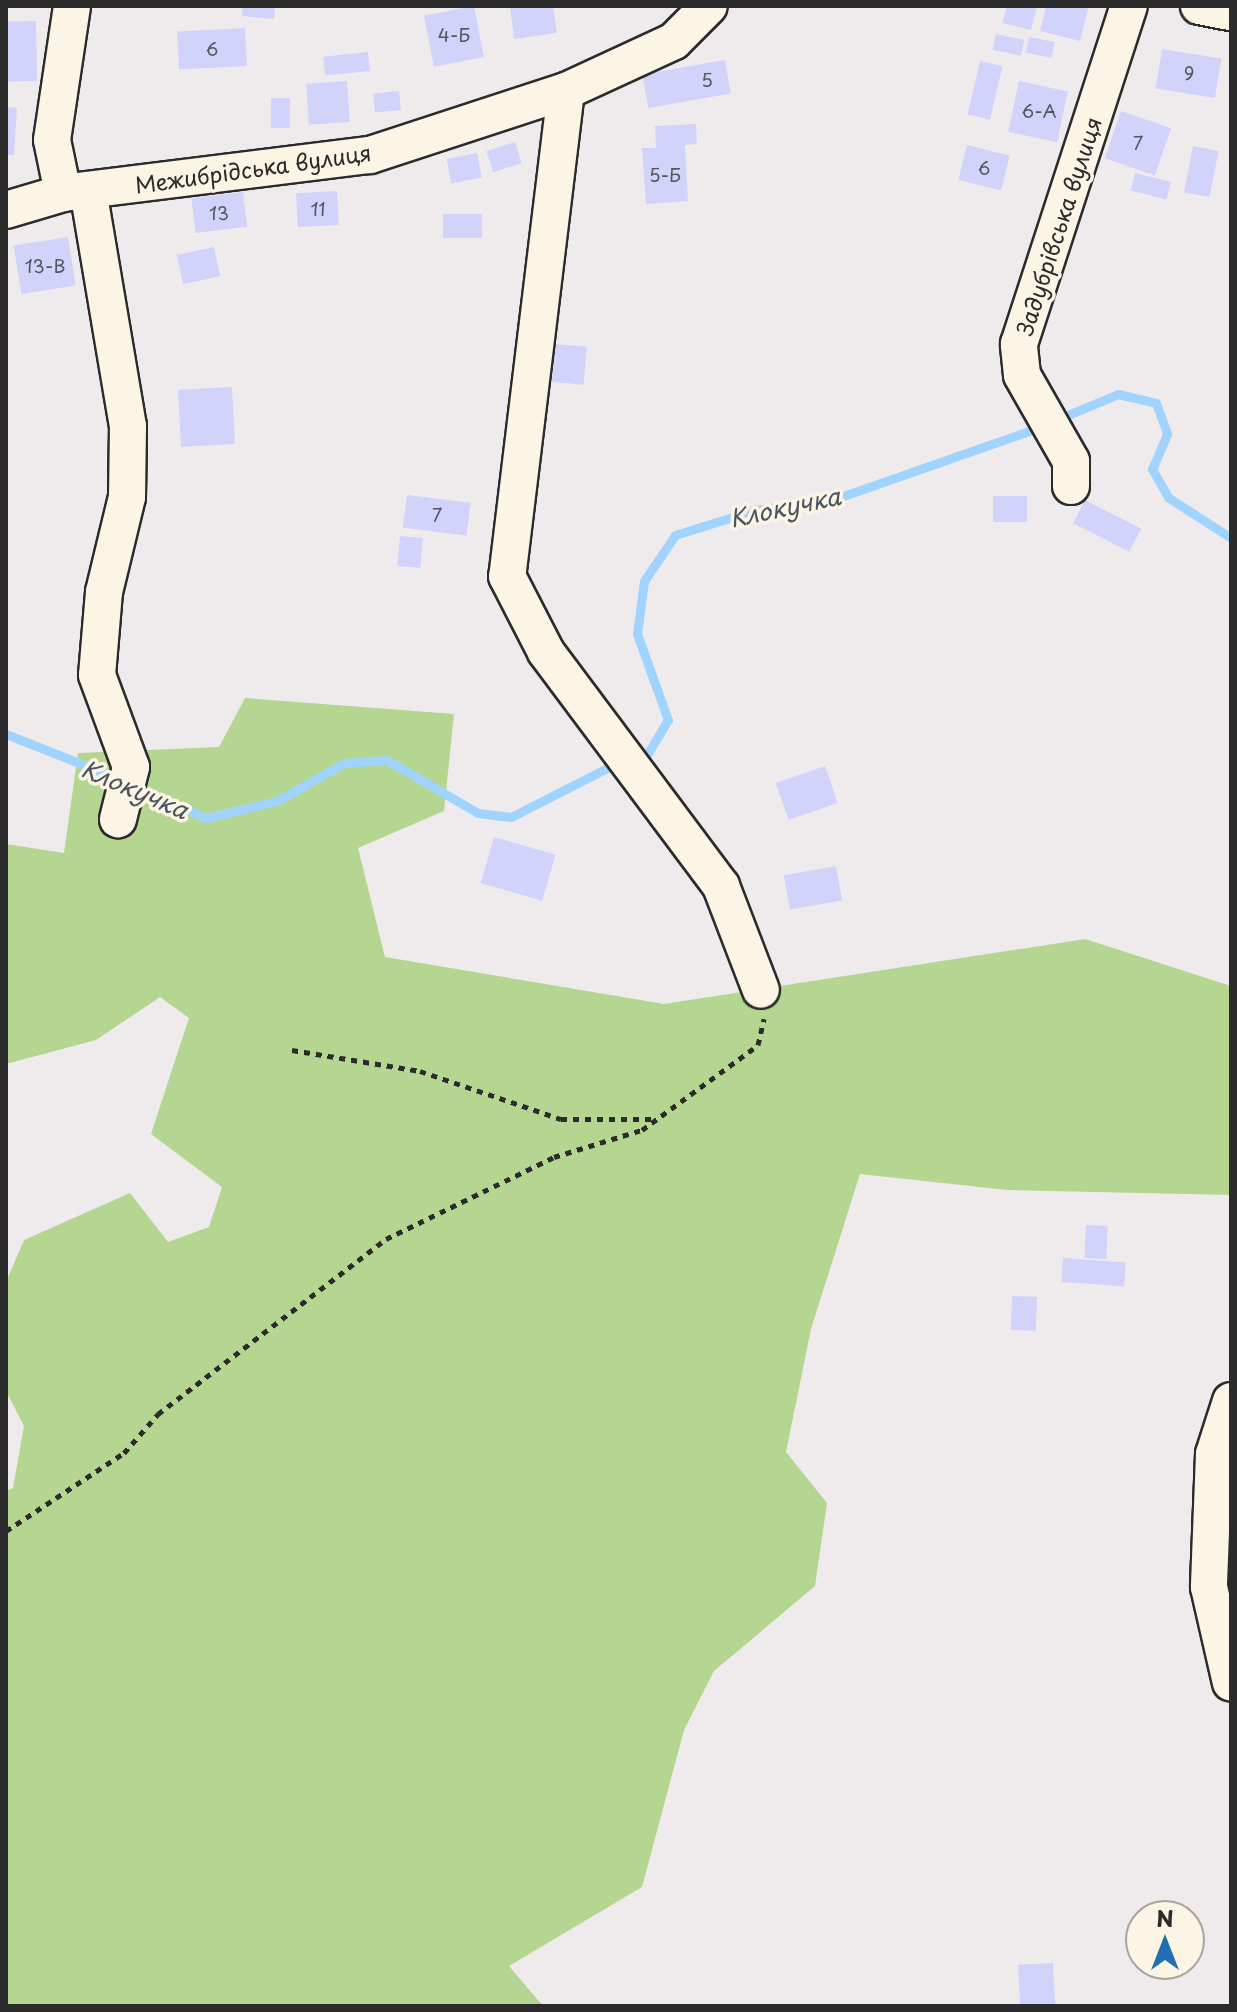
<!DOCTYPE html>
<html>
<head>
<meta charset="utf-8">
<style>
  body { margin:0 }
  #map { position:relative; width:1237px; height:2012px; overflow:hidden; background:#efebec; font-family:"Playpen Sans",sans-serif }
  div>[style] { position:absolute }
  .green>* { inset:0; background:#b4d690 }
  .stream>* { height:9px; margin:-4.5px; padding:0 4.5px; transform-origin:4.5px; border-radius:4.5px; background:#a0d4fe }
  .building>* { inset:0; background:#d1d3fb; transform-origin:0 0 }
  .path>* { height:5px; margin-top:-2.5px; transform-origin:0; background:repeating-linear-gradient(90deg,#2b2b2b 0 6px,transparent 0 12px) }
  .roads { filter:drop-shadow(2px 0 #2b2b2b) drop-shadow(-2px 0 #2b2b2b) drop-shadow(0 2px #2b2b2b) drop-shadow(0 -2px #2b2b2b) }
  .minor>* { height:36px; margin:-18px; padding:0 18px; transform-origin:18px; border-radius:18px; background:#fcf5e5 }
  span { translate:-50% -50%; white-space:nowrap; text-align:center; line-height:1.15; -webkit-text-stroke:7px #fcf5e5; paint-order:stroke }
  .number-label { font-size:18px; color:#54555f }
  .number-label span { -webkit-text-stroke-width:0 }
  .street-label { font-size:22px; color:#2b2b2b }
  .water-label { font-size:24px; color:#485560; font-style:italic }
  .frame { position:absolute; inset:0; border:8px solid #2b2b2b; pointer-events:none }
  .north { position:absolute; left:1125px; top:1900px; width:80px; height:80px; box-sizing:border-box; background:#fcf5e5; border:2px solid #a8a49b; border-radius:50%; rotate:0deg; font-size:22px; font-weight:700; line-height:32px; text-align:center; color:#2b2b2b }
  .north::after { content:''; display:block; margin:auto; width:28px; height:36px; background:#1f6fb2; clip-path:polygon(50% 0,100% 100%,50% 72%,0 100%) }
</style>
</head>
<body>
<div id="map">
  <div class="green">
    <div style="clip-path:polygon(245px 698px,454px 714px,444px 811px,358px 848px,385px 957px,664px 1004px,1085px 939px,1231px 986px,1231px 1195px,1007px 1190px,860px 1174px,811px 1329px,786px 1452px,827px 1503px,815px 1586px,714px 1671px,684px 1730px,642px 1887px,509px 1966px,543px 2006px,6px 2006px,6px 1491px,13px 1488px,24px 1426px,6px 1391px,6px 1282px,24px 1240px,130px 1193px,168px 1242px,209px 1227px,222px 1187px,151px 1134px,189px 1018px,160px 997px,96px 1040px,6px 1064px,6px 844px,64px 853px,78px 753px,219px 747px)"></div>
  </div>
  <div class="stream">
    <div style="left:1056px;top:420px;width:67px;rotate:-22.8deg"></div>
    <div style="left:1118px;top:394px;width:39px;rotate:13deg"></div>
    <div style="left:1156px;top:403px;width:33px;rotate:70deg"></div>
    <div style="left:1167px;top:434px;width:38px;rotate:113deg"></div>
    <div style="left:1152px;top:469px;width:34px;rotate:60deg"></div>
    <div style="left:1169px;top:498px;width:74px;rotate:32.8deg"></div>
    <div style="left:6px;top:734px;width:125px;rotate:21.6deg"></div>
    <div style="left:635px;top:757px;width:14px;rotate:-17deg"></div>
    <div style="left:648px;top:753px;width:39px;rotate:-59deg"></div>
    <div style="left:668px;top:720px;width:91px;rotate:-109.8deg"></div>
    <div style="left:637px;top:634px;width:53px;rotate:-82.5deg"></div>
    <div style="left:644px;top:581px;width:55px;rotate:-56deg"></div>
    <div style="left:675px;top:535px;width:84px;rotate:-17.4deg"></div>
    <div style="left:755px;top:510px;width:78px;rotate:-7.4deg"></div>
    <div style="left:832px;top:500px;width:224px;rotate:-19.3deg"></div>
    <div style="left:135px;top:786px;width:78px;rotate:24.3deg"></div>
    <div style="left:206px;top:818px;width:73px;rotate:-13.5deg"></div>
    <div style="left:277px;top:801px;width:77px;rotate:-29.6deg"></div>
    <div style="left:344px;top:763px;width:43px;rotate:-4deg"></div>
    <div style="left:387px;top:760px;width:105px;rotate:30.2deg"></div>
    <div style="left:478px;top:813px;width:33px;rotate:7deg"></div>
    <div style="left:511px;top:817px;width:119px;rotate:-27deg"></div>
  </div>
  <div class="building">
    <div style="clip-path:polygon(243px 6px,275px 6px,274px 19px,242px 16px)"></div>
    <div style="left:474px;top:6px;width:52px;height:51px;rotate:79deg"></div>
    <div style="clip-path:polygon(510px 6px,553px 6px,557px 33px,514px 39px)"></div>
    <div style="clip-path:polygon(1007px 6px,1037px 6px,1031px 30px,1002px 23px)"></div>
    <div style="clip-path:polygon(1046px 6px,1089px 6px,1080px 41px,1040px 31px)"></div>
    <div style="left:36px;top:21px;width:60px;height:30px;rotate:89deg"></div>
    <div style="left:245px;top:28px;width:38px;height:68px;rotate:87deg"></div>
    <div style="left:996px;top:34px;width:29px;height:16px;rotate:12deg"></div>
    <div style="left:1029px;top:37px;width:26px;height:16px;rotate:11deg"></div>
    <div style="left:1162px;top:49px;width:60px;height:40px;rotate:9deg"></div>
    <div style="left:368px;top:52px;width:19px;height:45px;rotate:84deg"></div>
    <div style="left:725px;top:60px;width:34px;height:84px;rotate:80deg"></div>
    <div style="left:980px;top:61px;width:23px;height:55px;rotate:13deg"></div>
    <div style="left:347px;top:81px;width:41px;height:41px;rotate:86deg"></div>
    <div style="left:1019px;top:81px;width:50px;height:52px;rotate:12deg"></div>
    <div style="left:399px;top:91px;width:19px;height:26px;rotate:84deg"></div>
    <div style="left:271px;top:98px;width:19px;height:30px"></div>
    <div style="clip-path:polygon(6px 107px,17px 108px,14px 155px,6px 155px)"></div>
    <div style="left:1121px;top:111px;width:53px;height:50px;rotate:19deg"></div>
    <div style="clip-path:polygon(696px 124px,697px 144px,685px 145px,688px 201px,646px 204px,642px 148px,656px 148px,655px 126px)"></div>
    <div style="left:515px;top:142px;width:22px;height:30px;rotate:72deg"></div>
    <div style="left:967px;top:145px;width:44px;height:36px;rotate:14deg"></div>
    <div style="left:1193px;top:146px;width:26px;height:47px;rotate:11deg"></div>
    <div style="left:477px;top:153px;width:25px;height:31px;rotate:79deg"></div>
    <div style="left:1135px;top:173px;width:37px;height:18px;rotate:14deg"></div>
    <div style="left:337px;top:191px;width:34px;height:41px;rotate:87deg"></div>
    <div style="left:243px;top:192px;width:35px;height:52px;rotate:83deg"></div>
    <div style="left:443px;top:214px;width:39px;height:24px"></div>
    <div style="left:68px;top:237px;width:49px;height:55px;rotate:81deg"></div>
    <div style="left:214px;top:247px;width:30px;height:38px;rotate:78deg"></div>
    <div style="left:555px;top:344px;width:32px;height:38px;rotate:5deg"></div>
    <div style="left:232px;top:387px;width:57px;height:54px;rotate:87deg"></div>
    <div style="left:407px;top:495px;width:64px;height:33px;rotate:7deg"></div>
    <div style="left:1027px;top:496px;width:26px;height:34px;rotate:90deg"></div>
    <div style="left:1085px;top:500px;width:63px;height:26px;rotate:27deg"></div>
    <div style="left:400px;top:536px;width:23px;height:30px;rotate:5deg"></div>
    <div style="left:825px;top:766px;width:39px;height:52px;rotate:71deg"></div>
    <div style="left:494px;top:837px;width:64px;height:48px;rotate:16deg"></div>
    <div style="left:836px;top:866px;width:35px;height:53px;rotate:80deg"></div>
    <div style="left:1086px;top:1225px;width:22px;height:33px;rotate:3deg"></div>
    <div style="left:1063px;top:1258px;width:63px;height:24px;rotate:4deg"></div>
    <div style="left:1012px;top:1296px;width:25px;height:34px;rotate:2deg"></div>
    <div style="clip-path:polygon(1189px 1920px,1198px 1940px,1189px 1944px)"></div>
    <div style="left:1053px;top:1963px;width:43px;height:35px;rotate:87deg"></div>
  </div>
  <div class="path">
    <div style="left:292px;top:1050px;width:130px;rotate:9.3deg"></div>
    <div style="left:420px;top:1071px;width:149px;rotate:18.8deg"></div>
    <div style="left:561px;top:1119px;width:94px"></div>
    <div style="left:6px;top:1531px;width:141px;rotate:-33.5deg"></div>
    <div style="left:124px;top:1453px;width:52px;rotate:-48.9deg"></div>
    <div style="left:158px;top:1414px;width:287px;rotate:-37.5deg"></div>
    <div style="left:386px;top:1239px;width:187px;rotate:-26deg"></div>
    <div style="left:554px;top:1157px;width:92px;rotate:-17.1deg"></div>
    <div style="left:642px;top:1130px;width:144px;rotate:-36.2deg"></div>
    <div style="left:758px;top:1045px;width:27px;rotate:-77deg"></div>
  </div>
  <div class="roads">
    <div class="minor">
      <div style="left:1199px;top:6px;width:33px;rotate:11deg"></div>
      <div style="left:566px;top:91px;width:489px;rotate:96.9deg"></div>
      <div style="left:507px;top:576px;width:85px;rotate:62.8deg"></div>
      <div style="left:546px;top:652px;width:292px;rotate:53.2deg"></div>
      <div style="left:721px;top:886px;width:111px;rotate:69deg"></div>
      <div style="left:88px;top:190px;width:239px;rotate:80.4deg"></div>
      <div style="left:128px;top:426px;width:71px;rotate:90.8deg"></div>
      <div style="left:127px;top:497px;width:98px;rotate:103.6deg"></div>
      <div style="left:104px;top:592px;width:83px;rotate:94.8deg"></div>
      <div style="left:97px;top:675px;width:98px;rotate:69.7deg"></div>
      <div style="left:131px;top:767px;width:54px;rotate:104deg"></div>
      <div style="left:63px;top:193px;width:54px;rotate:-101.7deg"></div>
      <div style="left:52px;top:140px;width:135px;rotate:-81.5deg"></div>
      <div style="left:6px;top:210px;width:59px;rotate:-16.6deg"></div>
      <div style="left:63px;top:193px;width:309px;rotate:-7.1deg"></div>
      <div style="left:370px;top:155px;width:206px;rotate:-18.1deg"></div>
      <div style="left:566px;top:91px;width:119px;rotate:-24.8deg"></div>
      <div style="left:674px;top:41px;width:49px;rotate:-45deg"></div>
      <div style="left:1071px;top:486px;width:25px;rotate:-90deg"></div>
      <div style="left:1071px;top:461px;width:99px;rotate:-119.7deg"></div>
      <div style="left:1022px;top:375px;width:31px;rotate:-96deg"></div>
      <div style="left:1019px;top:344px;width:355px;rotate:-72deg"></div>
      <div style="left:1231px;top:1401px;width:56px;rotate:107.8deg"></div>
      <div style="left:1214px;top:1454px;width:133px;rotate:92.2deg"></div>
      <div style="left:1209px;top:1587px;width:98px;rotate:77.1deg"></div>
    </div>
  </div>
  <div class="number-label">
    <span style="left:454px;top:35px">4-Б</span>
    <span style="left:212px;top:49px">6</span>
    <span style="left:1189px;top:73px">9</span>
    <span style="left:707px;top:80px">5</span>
    <span style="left:1039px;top:111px">6-А</span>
    <span style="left:1138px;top:143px">7</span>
    <span style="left:984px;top:168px">6</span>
    <span style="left:665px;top:175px">5-Б</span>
    <span style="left:318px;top:209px">11</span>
    <span style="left:219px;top:213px">13</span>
    <span style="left:45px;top:266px">13-В</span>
    <span style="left:437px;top:515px">7</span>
  </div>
  <div class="street-label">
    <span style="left:253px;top:168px;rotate:-8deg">Межибрідська вулиця</span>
    <span style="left:1058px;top:226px;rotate:-72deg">Задубрівська вулиця</span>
  </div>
  <div class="water-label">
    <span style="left:785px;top:507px;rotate:-12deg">Клокучка</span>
    <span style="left:135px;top:789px;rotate:23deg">Клокучка</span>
  </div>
  <div class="frame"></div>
  <div class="north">N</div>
</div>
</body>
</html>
